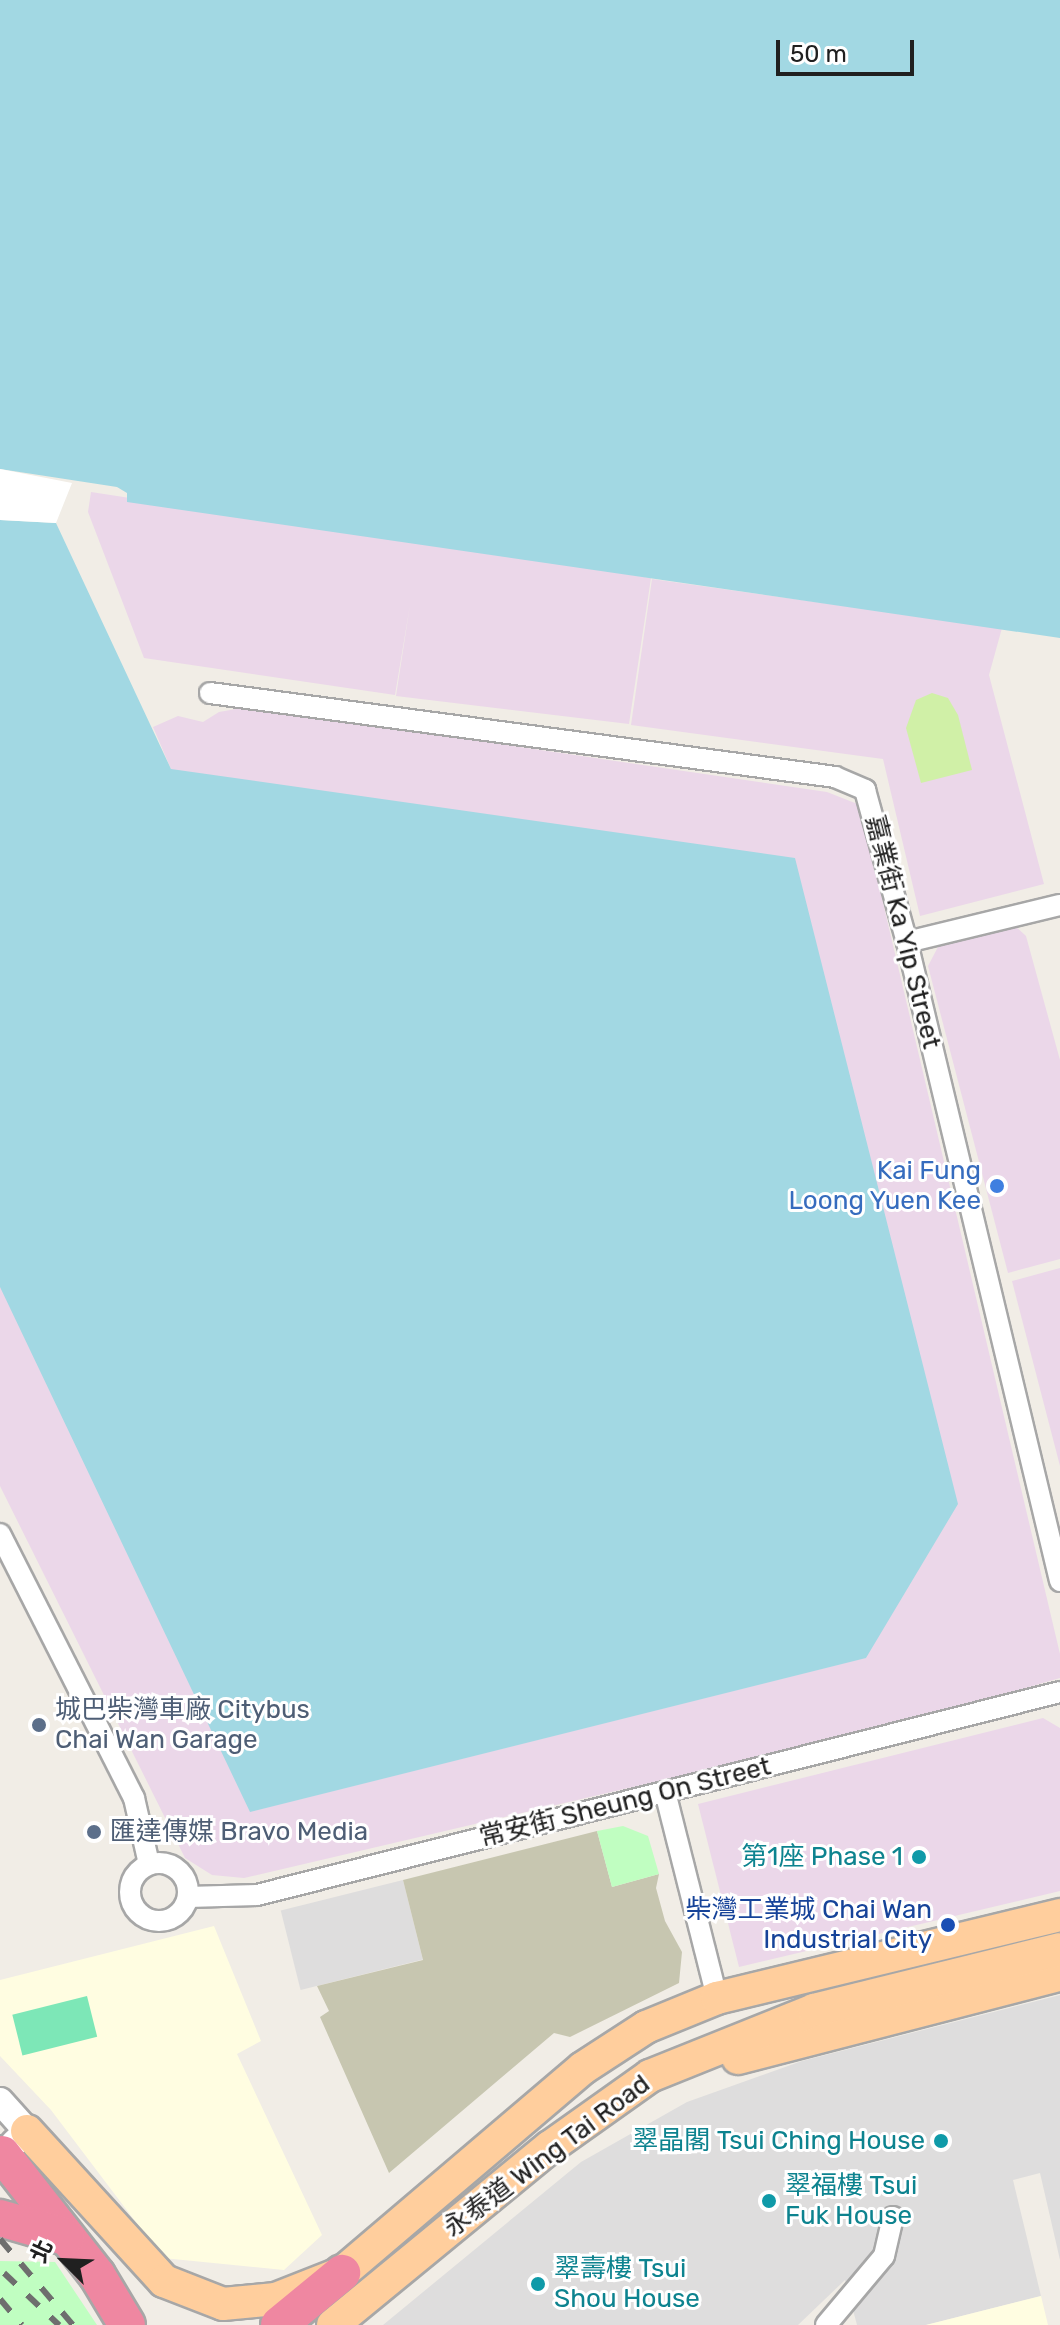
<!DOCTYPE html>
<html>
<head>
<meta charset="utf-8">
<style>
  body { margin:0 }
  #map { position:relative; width:1060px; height:2325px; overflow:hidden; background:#f1ede6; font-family:Rubik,"Noto Sans TC",sans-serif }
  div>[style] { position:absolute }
  .residential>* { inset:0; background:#dedddd; transform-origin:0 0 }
  .industrial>* { inset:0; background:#ebd7e9 }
  .education>* { inset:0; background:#fffde1 }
  .construction>* { inset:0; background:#c7c6b0 }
  .grass>* { inset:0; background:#d0f0a7 }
  .park>* { inset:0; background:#c0fec1 }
  .pitch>* { inset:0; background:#7de7b7; transform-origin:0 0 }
  .water>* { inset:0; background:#a2d8e3 }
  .pier>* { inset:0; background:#fff }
  .roads { filter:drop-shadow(2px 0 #a7a7a7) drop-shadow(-2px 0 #a7a7a7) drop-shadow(0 2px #a7a7a7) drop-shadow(0 -2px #a7a7a7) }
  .minor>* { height:20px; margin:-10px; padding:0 10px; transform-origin:10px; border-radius:10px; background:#fff }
  .minor>.ring { margin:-10px; padding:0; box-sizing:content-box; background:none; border:20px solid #fff; border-radius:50% }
  .tertiary>* { height:26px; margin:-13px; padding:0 13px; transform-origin:13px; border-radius:13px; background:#fff }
  .primary>* { height:32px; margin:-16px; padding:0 16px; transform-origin:16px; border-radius:16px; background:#ffce9d }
  .motorway>* { height:36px; margin:-18px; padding:0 18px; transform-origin:18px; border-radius:18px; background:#ef87a1 }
  .rail>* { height:6px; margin-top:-3px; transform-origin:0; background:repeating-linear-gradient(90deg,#6e6e6e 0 16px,transparent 0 32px) }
  .dots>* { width:22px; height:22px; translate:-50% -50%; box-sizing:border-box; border:4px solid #fff; border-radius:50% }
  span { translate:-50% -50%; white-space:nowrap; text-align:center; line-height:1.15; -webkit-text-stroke:6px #fff; paint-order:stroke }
  .street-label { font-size:26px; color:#202020 }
  .shop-label { font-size:26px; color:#366cbe }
  .right { translate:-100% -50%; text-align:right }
  .service-label { font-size:26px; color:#4e5e75 }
  .left { translate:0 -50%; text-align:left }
  .culture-label { font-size:26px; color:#0d838f }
  .transit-label { font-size:26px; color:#164399 }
  .north { position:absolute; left:24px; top:2221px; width:80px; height:80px; -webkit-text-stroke:6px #fff; paint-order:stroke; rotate:294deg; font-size:22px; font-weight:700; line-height:32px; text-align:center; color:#202020 }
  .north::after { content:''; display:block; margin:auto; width:28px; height:36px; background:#202020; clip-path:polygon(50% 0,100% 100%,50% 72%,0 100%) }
  .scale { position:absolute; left:776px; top:40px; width:138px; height:36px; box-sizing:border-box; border:4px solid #202020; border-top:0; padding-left:10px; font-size:24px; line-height:28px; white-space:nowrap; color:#202020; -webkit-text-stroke:6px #fff; paint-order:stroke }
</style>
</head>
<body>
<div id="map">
  <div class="residential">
    <div style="left:403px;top:1880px;width:82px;height:126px;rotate:76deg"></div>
    <div style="clip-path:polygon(1060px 1995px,1060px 2260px,1040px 2173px,1013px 2180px,1041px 2296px,926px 2325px,857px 2325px,845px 2280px,798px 2325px,383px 2325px,581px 2162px,687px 2102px,802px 2061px)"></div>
  </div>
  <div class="industrial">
    <div style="clip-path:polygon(91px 492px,651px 578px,629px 724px,396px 696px,410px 605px,395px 695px,144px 658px,88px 512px)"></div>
    <div style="clip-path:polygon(652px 579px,1002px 628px,989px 675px,1044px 884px,920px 916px,883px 759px,631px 725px)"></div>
    <div style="clip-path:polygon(247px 707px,827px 792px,860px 805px,1060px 1654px,1060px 1678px,893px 1726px,244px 1878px,212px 1875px,185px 1858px,0 1486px,0 1239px,171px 769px,153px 727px,178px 716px,203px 722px,219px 712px)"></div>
    <div style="clip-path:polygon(1014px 925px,1026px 936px,1060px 1060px,1060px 1259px,1008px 1273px,928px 966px,939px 945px)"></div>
    <div style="clip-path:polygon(1060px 1268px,1060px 1466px,1012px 1281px)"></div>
    <div style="clip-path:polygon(1043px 1718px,1060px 1728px,1060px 1891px,739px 1967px,698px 1804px)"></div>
  </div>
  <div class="education">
    <div style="clip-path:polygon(214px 1926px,261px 2041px,237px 2054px,322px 2235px,284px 2270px,163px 2258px,51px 2110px,0 2056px,0 1980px)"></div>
    <div style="clip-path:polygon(1041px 2296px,1048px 2325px,926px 2325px)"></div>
  </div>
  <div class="construction">
    <div style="clip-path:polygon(597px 1831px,612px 1887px,659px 1874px,656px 1888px,665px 1921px,682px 1952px,679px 1983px,570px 2037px,554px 2033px,389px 2173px,320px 2017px,329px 2011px,317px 1986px,423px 1960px,403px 1880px)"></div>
  </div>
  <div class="grass">
    <div style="clip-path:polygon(932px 693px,948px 698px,958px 715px,972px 770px,921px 783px,906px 728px,916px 700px)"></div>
  </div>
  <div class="park">
    <div style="clip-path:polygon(623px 1826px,648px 1836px,659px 1874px,612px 1887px,597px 1831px)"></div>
    <div style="clip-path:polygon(0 2261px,55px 2262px,97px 2325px,0 2325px)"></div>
  </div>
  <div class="pitch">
    <div style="left:87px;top:1996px;width:42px;height:77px;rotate:76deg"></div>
  </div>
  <div class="water">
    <div style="clip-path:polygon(0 0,1060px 0,1060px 638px,127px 502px,127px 493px,117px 487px,0 469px)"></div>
    <div style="clip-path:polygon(0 520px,56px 523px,171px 769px,795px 858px,958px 1504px,866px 1658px,250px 1812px,0 1287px)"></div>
  </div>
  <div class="pier">
    <div style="clip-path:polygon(0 469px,72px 483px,56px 523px,0 520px)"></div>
  </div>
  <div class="roads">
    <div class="minor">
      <div style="left:210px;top:693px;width:631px;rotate:7.65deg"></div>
      <div style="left:835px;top:777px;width:33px;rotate:23deg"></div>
      <div style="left:865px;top:790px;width:158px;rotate:74.6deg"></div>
      <div style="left:907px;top:942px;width:657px;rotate:76.53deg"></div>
      <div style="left:907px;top:942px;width:157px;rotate:-13.6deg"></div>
      <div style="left:0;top:1534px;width:296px;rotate:63.1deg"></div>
      <div style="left:134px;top:1798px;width:68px;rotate:77.2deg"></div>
      <div style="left:665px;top:1792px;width:212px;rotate:75.8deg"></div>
      <div class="ring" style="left:130px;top:1863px;width:38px;height:38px"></div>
      <div style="left:188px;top:1897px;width:69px;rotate:-1.7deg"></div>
      <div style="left:257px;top:1895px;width:828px;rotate:-14.19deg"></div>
      <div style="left:826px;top:2325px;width:90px;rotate:-50deg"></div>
      <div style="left:884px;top:2256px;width:40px;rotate:-77deg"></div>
    </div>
    <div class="tertiary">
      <div style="left:0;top:2101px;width:40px;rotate:48deg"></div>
      <div style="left:27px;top:2131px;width:18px;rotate:137deg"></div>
    </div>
    <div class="primary">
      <div style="left:738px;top:2058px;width:333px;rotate:-14.5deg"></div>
      <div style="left:27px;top:2131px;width:203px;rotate:47.6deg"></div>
      <div style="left:164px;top:2281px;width:63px;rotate:21.3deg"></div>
      <div style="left:223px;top:2304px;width:53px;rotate:-5.4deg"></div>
      <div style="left:276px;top:2299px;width:71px;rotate:-21.5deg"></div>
      <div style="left:342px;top:2273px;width:316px;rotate:-40.4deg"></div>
      <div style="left:583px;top:2068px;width:75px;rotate:-33.1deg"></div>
      <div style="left:646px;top:2027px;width:77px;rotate:-22.2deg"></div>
      <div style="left:717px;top:1998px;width:353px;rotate:-13.6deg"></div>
      <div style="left:333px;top:2325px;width:281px;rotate:-39.4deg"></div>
      <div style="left:550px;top:2147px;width:123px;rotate:-35.4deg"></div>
      <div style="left:650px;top:2076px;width:177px;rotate:-21.9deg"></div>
      <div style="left:814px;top:2010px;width:253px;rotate:-13.9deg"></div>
    </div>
    <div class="motorway">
      <div style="left:2px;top:2154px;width:154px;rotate:51.9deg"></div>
      <div style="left:97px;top:2275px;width:58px;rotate:59deg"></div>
      <div style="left:0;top:2218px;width:69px;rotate:16.1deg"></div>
      <div style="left:279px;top:2325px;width:82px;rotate:-39.5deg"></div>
    </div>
  </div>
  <div class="rail">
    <div style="left:0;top:2239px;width:113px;rotate:49.7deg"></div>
    <div style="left:4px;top:2273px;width:76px;rotate:43.4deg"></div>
    <div style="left:0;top:2299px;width:34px;rotate:50deg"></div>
  </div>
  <div class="dots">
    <div style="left:997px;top:1186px;background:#3f7fe0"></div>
    <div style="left:39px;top:1725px;background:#5c6f8a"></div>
    <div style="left:94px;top:1832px;background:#5c6f8a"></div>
    <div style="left:919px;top:1857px;background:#0f9aa8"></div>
    <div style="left:948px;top:1925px;background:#1a4fb4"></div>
    <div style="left:941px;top:2141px;background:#0f9aa8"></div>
    <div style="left:769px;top:2201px;background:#0f9aa8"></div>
    <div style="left:538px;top:2284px;background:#0f9aa8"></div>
  </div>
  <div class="street-label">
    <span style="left:903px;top:932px;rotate:76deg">嘉業街 Ka Yip Street</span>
    <span style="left:625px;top:1802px;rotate:-14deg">常安街 Sheung On Street</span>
    <span style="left:547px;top:2156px;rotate:-37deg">永泰道 Wing Tai Road</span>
  </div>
  <div class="shop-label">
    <span class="right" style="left:981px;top:1186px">Kai Fung<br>Loong Yuen Kee</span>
  </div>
  <div class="service-label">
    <span class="left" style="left:55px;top:1725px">城巴柴灣車廠 Citybus<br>Chai Wan Garage</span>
    <span class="left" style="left:110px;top:1832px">匯達傳媒 Bravo Media</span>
  </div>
  <div class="culture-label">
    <span class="right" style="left:903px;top:1857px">第1座 Phase 1</span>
    <span class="right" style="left:925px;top:2141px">翠晶閣 Tsui Ching House</span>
    <span class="left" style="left:785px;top:2201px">翠福樓 Tsui<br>Fuk House</span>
    <span class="left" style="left:554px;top:2284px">翠壽樓 Tsui<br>Shou House</span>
  </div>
  <div class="transit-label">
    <span class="right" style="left:932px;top:1925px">柴灣工業城 Chai Wan<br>Industrial City</span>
  </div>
  <div class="north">北</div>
  <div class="scale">50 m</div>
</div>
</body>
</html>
